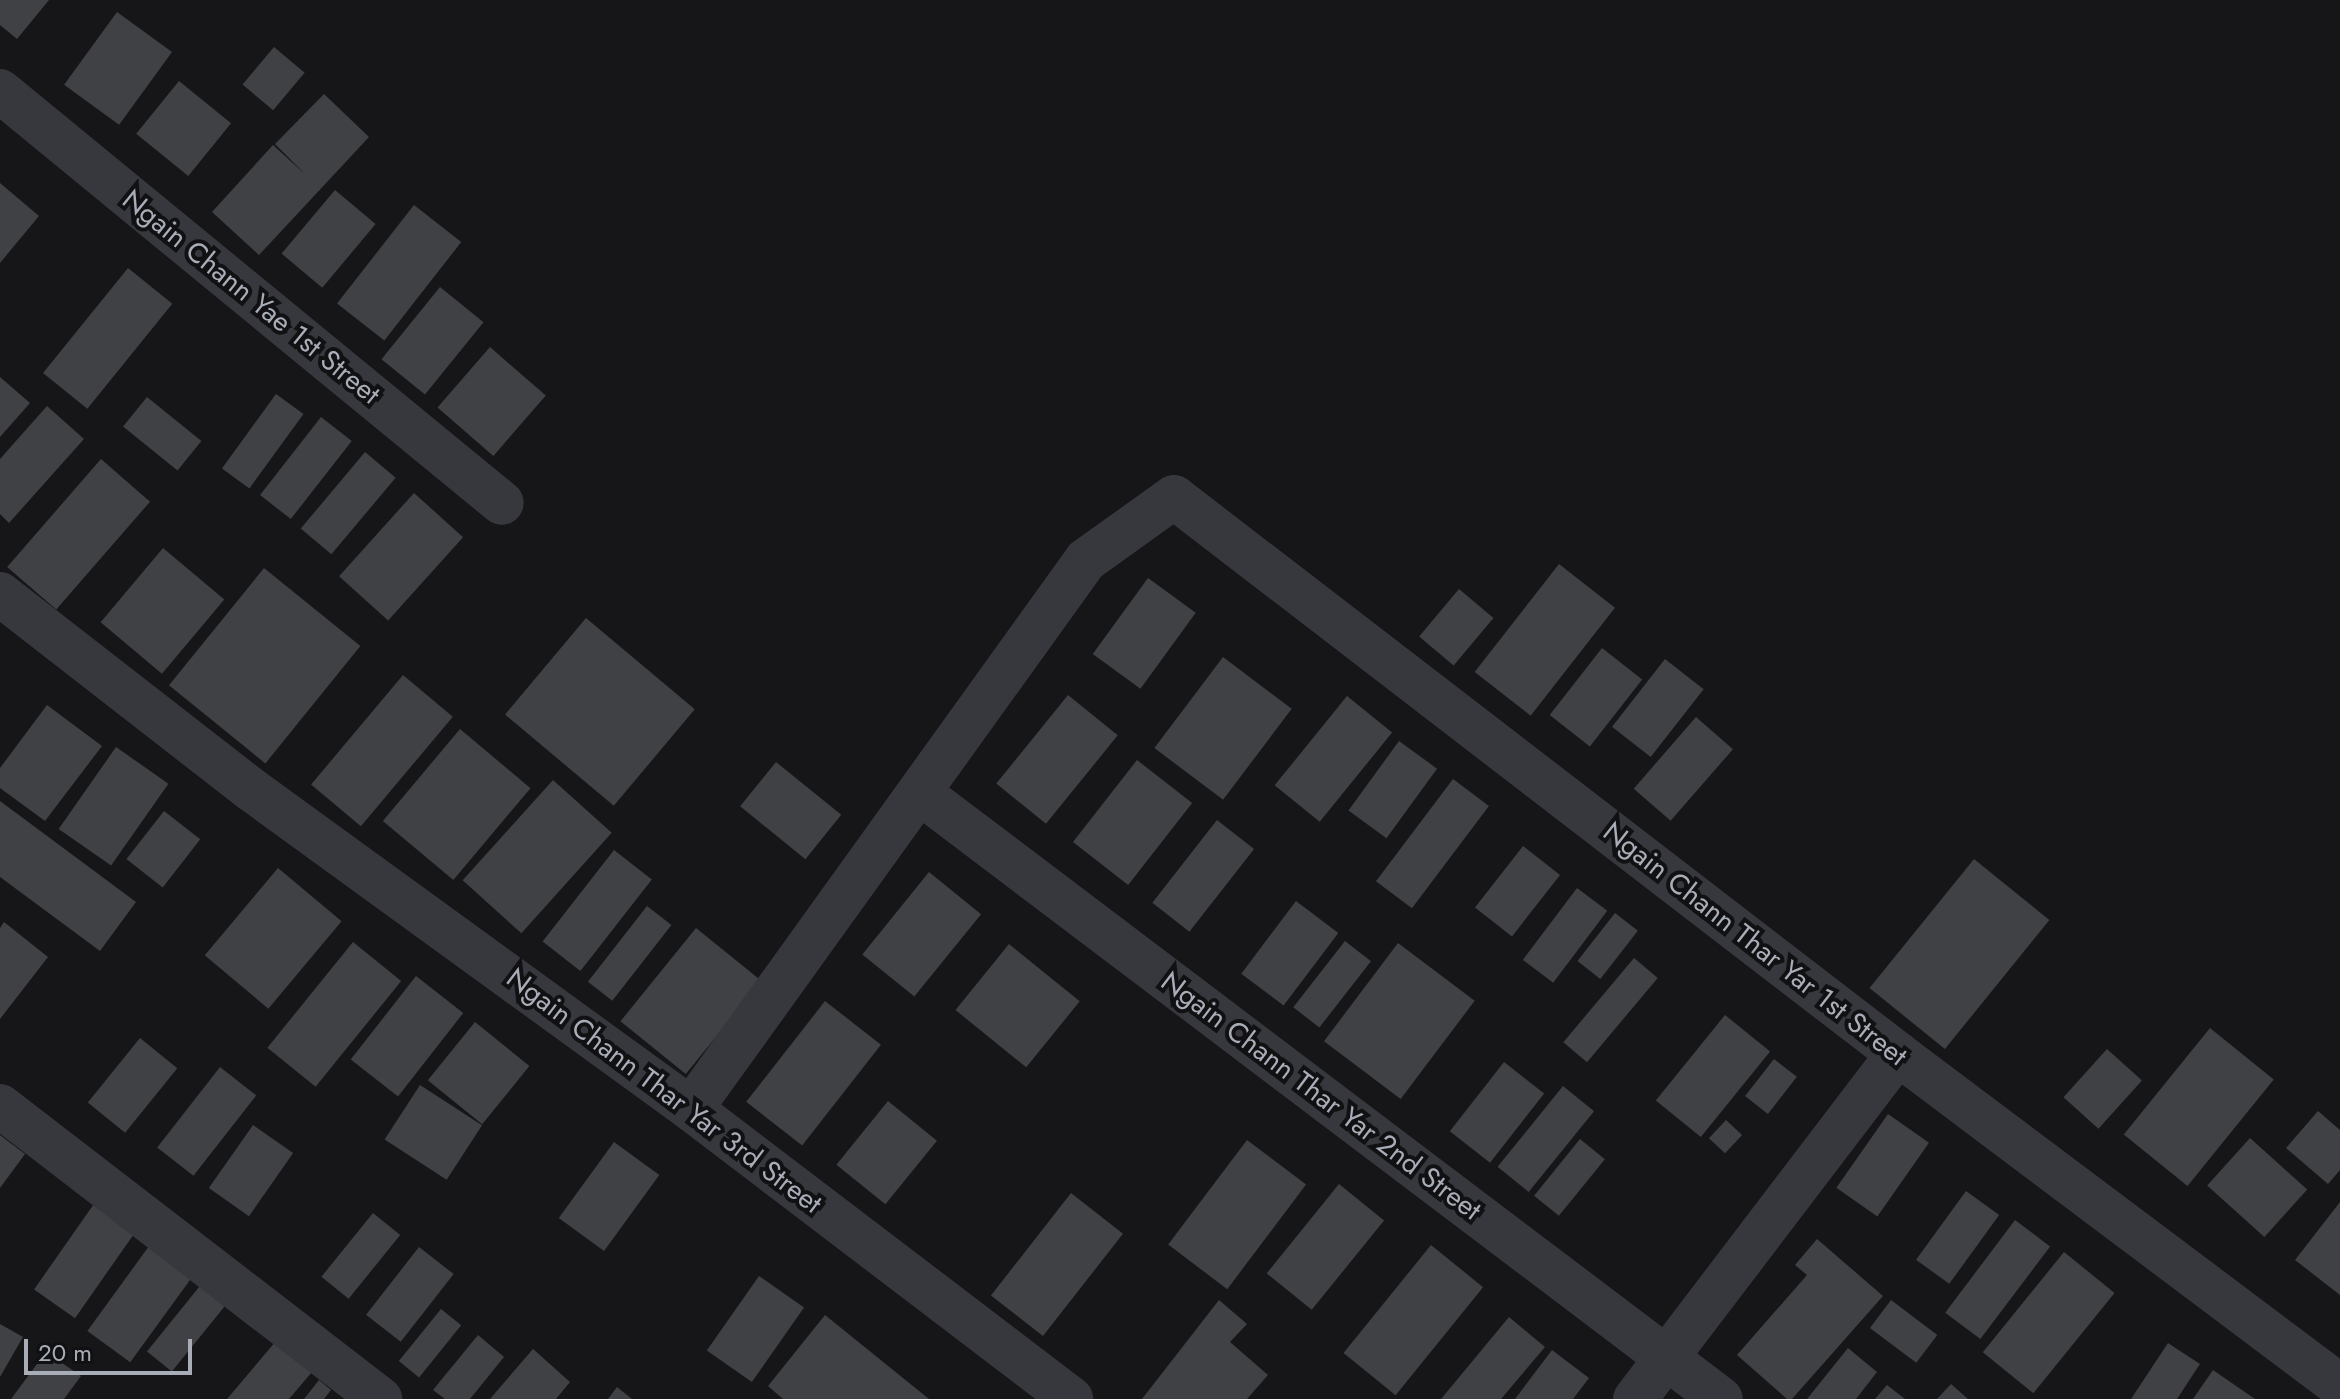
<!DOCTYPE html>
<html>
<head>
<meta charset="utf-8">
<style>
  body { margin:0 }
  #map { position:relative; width:2340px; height:1399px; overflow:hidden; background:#161618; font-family:Jost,sans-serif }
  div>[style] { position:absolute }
  .building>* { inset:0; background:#404145; transform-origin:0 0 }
  .minor>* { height:44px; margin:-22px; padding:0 22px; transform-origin:22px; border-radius:22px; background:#37383d }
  span { translate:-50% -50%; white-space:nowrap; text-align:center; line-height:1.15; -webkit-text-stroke:8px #111113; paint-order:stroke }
  .street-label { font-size:28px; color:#a8adb8 }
  .scale { position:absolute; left:24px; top:1339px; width:168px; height:36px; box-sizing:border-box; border:4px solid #a8adb8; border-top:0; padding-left:10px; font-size:24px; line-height:28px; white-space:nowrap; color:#a8adb8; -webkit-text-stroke:6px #111113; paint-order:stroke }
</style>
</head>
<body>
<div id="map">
  <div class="building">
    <div style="clip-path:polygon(0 0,49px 0,17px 39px,0 25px)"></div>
    <div style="left:117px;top:12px;width:68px;height:90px;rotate:36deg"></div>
    <div style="left:274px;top:47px;width:40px;height:49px;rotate:40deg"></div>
    <div style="left:179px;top:81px;width:67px;height:68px;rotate:39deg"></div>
    <div style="clip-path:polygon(324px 94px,369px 137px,259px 255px,212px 212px,273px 145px,306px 175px,275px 144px)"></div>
    <div style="clip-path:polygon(0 183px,39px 216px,0 263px)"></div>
    <div style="left:335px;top:190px;width:53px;height:83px;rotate:40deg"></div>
    <div style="left:414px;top:205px;width:60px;height:125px;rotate:38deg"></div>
    <div style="left:128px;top:268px;width:57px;height:135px;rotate:39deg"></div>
    <div style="left:440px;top:287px;width:56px;height:93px;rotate:39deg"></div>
    <div style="left:490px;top:347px;width:74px;height:80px;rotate:41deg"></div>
    <div style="clip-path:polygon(0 377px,30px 403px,0 437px)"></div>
    <div style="left:276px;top:394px;width:34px;height:92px;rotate:36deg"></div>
    <div style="left:147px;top:397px;width:70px;height:38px;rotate:39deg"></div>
    <div style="clip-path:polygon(47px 406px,84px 439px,9px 523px,0 514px,0 459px)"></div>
    <div style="left:321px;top:417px;width:39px;height:99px;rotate:38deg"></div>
    <div style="left:365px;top:452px;width:40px;height:100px;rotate:40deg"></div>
    <div style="left:101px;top:459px;width:65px;height:143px;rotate:41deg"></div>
    <div style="left:414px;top:493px;width:66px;height:112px;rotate:42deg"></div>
    <div style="left:163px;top:548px;width:80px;height:97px;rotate:40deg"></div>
    <div style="left:1559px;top:564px;width:71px;height:137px;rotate:38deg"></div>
    <div style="left:264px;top:568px;width:124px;height:151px;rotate:39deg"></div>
    <div style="left:1148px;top:578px;width:59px;height:94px;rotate:36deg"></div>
    <div style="left:1459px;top:589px;width:45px;height:62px;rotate:40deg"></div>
    <div style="left:586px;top:618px;width:142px;height:126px;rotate:40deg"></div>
    <div style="left:1602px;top:648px;width:51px;height:85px;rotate:38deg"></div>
    <div style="left:1223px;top:657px;width:86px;height:114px;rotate:37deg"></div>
    <div style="left:1665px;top:659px;width:49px;height:86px;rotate:38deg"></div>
    <div style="left:403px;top:675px;width:65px;height:143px;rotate:40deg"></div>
    <div style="left:1068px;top:695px;width:64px;height:114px;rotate:39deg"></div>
    <div style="left:1347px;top:696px;width:58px;height:115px;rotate:39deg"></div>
    <div style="clip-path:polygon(47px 705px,102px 746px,45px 821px,0 788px,0 768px)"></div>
    <div style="left:1696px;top:717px;width:49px;height:95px;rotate:41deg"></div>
    <div style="left:460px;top:729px;width:92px;height:120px;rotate:40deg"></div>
    <div style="left:1399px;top:741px;width:47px;height:86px;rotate:36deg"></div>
    <div style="left:116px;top:747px;width:64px;height:100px;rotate:35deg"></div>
    <div style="left:1137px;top:760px;width:70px;height:104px;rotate:38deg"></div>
    <div style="left:776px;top:762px;width:84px;height:57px;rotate:39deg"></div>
    <div style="left:1453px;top:779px;width:45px;height:128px;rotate:37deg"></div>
    <div style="left:553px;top:780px;width:79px;height:135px;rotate:42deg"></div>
    <div style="clip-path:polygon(0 801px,136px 902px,100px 951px,0 877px)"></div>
    <div style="left:164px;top:811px;width:46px;height:61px;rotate:38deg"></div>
    <div style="left:1217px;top:820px;width:47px;height:105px;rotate:38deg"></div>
    <div style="left:1523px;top:846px;width:47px;height:78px;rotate:38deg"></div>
    <div style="left:614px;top:850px;width:48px;height:116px;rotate:38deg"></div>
    <div style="left:1974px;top:859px;width:97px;height:166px;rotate:39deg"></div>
    <div style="left:278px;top:868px;width:83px;height:114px;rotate:40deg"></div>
    <div style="left:929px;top:872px;width:67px;height:106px;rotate:39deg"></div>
    <div style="left:1577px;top:888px;width:38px;height:90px;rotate:37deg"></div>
    <div style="left:1296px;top:901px;width:53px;height:91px;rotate:37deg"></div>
    <div style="left:647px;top:906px;width:31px;height:96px;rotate:38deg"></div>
    <div style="left:1615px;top:913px;width:29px;height:61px;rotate:38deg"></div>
    <div style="clip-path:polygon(4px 922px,48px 957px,0 1019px,0 928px)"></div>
    <div style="left:696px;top:928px;width:84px;height:120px;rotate:39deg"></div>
    <div style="left:1345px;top:941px;width:33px;height:84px;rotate:38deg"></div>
    <div style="left:353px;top:942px;width:62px;height:136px;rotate:39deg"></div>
    <div style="left:1398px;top:943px;width:96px;height:123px;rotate:37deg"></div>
    <div style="left:1009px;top:944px;width:91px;height:85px;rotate:39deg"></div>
    <div style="left:1634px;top:958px;width:31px;height:110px;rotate:40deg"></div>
    <div style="left:416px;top:976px;width:60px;height:106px;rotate:38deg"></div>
    <div style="left:825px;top:1001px;width:71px;height:128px;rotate:38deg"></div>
    <div style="left:1725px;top:1015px;width:58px;height:110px;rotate:39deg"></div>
    <div style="left:475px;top:1022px;width:70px;height:75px;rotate:39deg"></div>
    <div style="left:2210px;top:1028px;width:82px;height:137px;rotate:39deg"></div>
    <div style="left:140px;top:1038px;width:48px;height:83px;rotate:39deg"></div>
    <div style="left:2107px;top:1049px;width:47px;height:65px;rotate:42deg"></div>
    <div style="left:1774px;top:1059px;width:29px;height:47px;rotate:38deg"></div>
    <div style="left:1504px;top:1062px;width:51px;height:88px;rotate:38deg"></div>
    <div style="left:220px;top:1067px;width:46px;height:102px;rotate:38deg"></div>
    <div style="left:420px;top:1085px;width:74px;height:65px;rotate:33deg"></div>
    <div style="left:1563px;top:1086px;width:40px;height:104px;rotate:39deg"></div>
    <div style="left:888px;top:1101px;width:63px;height:82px;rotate:39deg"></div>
    <div style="clip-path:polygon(2318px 1111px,2340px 1130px,2340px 1170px,2328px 1184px,2286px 1148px)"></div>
    <div style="left:1888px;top:1114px;width:50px;height:90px;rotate:35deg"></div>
    <div style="left:1726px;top:1120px;width:22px;height:25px;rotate:43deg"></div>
    <div style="left:253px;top:1125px;width:49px;height:77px;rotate:35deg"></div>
    <div style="clip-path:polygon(0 1135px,25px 1154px,0 1188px)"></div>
    <div style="left:2250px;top:1138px;width:77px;height:64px;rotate:42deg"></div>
    <div style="left:1580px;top:1139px;width:32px;height:73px;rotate:39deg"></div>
    <div style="left:1247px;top:1140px;width:74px;height:131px;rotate:37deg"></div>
    <div style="left:614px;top:1142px;width:56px;height:94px;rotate:36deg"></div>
    <div style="left:1339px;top:1184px;width:58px;height:115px;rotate:39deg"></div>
    <div style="left:1966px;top:1191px;width:41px;height:85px;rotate:36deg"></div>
    <div style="left:1071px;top:1193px;width:66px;height:130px;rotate:38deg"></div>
    <div style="left:96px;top:1201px;width:50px;height:108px;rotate:35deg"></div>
    <div style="clip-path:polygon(2340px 1202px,2340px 1295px,2295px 1260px)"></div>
    <div style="left:373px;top:1213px;width:35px;height:82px;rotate:39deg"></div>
    <div style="left:2015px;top:1220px;width:44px;height:116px;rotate:37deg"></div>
    <div style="clip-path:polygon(1817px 1239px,1883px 1296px,1792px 1399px,1787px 1399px,1737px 1355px,1807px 1275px,1795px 1265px)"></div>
    <div style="left:152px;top:1242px;width:53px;height:110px;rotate:36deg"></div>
    <div style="left:1431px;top:1245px;width:67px;height:139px;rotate:39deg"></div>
    <div style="left:419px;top:1247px;width:44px;height:86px;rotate:38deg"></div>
    <div style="left:2064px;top:1252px;width:65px;height:129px;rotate:39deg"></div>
    <div style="left:208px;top:1276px;width:32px;height:97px;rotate:39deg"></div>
    <div style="left:759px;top:1276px;width:55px;height:91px;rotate:35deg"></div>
    <div style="clip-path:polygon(1219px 1300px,1247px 1324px,1230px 1342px,1268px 1375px,1247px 1399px,1142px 1399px)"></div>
    <div style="left:1891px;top:1300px;width:58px;height:35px;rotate:37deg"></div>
    <div style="left:441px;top:1309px;width:26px;height:67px;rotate:39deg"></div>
    <div style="clip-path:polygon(825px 1315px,929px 1399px,783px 1399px,768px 1386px)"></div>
    <div style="clip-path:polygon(1509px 1317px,1545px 1347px,1501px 1399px,1441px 1399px)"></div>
    <div style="clip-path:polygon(0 1324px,23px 1337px,0 1377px)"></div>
    <div style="clip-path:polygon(478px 1335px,504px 1357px,470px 1399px,445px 1399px,433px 1390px)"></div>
    <div style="clip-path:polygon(276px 1341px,312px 1372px,289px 1399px,227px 1399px)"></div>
    <div style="clip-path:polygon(2168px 1343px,2200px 1364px,2177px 1399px,2131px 1399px)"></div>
    <div style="clip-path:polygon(1848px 1348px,1877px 1372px,1856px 1399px,1807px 1399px)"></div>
    <div style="clip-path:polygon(533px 1349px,570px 1382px,556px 1399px,490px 1399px)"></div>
    <div style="clip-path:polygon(1552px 1350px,1589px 1378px,1573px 1399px,1515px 1399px)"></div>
    <div style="clip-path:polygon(46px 1352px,81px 1376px,64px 1399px,11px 1399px)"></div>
    <div style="clip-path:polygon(2213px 1370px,2255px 1399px,2193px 1399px)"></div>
    <div style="clip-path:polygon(319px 1380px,331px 1390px,324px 1399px,304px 1399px)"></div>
    <div style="clip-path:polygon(1951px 1384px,1968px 1399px,1937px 1399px)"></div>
    <div style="clip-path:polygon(1887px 1385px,1905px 1399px,1875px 1399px)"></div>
    <div style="clip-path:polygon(617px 1387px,632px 1399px,608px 1399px)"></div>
  </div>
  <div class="minor">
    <div style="left:0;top:91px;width:649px;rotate:39.38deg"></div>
    <div style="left:0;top:594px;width:319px;rotate:37.9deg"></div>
    <div style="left:252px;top:790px;width:543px;rotate:36deg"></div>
    <div style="left:691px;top:1109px;width:478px;rotate:37.3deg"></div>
    <div style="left:920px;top:793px;width:1004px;rotate:37.11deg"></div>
    <div style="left:0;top:1106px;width:480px;rotate:37.6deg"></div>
    <div style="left:691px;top:1109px;width:676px;rotate:-54.27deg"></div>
    <div style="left:1086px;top:560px;width:108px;rotate:-35.6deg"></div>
    <div style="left:1174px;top:497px;width:913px;rotate:37.57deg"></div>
    <div style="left:1898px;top:1054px;width:553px;rotate:36.91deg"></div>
    <div style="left:1635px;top:1399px;width:434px;rotate:-52.7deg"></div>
  </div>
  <div class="street-label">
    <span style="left:251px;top:297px;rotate:39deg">Ngain Chann Yae 1st Street</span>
    <span style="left:1755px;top:944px;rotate:38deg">Ngain Chann Thar Yar 1st Street</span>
    <span style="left:664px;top:1091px;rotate:37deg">Ngain Chann Thar Yar 3rd Street</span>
    <span style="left:1321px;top:1096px;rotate:37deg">Ngain Chann Thar Yar 2nd Street</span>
  </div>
  <div class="scale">20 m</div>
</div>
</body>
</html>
